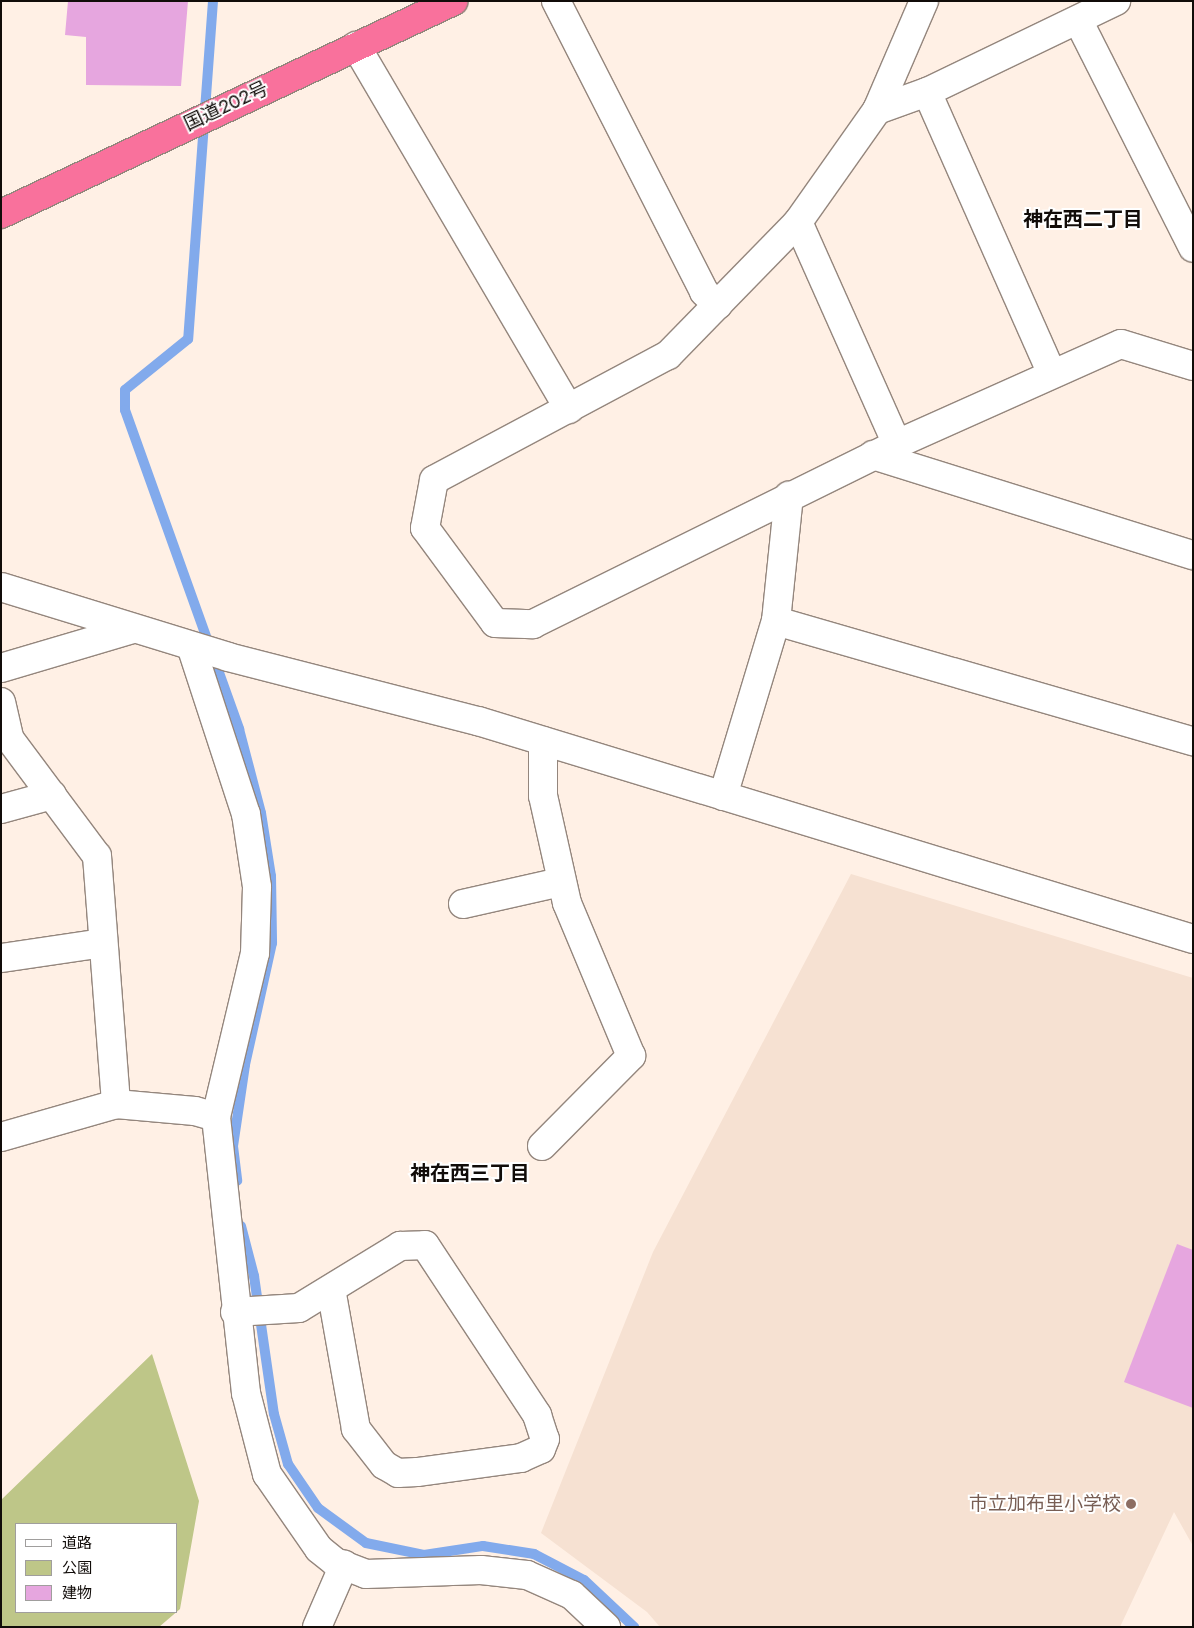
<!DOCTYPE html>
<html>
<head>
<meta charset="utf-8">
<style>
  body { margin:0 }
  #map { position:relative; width:1194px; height:1628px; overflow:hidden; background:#fff0e5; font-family:Jost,"Noto Sans JP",sans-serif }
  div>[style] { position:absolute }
  .built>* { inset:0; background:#f6e1d2 }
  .green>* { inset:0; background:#bec688 }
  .stream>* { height:10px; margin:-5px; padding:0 5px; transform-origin:5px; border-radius:5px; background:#82aaec }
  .building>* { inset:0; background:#e6a6df }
  .roads { filter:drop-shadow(1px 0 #94867d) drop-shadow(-1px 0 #94867d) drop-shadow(0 1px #94867d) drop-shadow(0 -1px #94867d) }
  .minor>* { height:28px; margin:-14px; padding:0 14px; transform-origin:14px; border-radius:14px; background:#fff }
  .highway>* { height:28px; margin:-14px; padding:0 14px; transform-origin:14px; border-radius:14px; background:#f9719c }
  .dots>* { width:14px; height:14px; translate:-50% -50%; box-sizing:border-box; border:2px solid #fff; border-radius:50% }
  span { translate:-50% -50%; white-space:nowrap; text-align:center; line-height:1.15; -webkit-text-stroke:4px #fff; paint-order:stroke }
  .street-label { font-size:19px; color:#110c09 }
  .education-label { font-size:19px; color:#785e54 }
  .right { translate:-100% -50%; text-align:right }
  .neighbourhood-label { font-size:20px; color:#110c09; font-weight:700 }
  .frame { position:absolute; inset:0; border:2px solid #110c09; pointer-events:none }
  .legend { position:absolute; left:15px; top:1523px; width:162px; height:90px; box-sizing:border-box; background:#fff; border:1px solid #a09e9d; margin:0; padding:6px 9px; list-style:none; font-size:15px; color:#110c09 }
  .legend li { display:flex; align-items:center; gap:10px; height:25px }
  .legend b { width:25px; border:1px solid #a09e9d }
</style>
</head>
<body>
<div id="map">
  <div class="built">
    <div style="clip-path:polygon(851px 874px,1193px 978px,1193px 1546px,1174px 1512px,1120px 1627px,660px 1627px,647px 1612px,541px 1533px,653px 1252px)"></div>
  </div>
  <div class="green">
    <div style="clip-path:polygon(evenodd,152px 1354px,199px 1501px,180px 1609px,159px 1627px,1px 1627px,1px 1500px,152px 1354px,16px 1524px,176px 1524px,176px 1612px,16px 1612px,16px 1524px)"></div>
  </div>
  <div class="stream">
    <div style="left:213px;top:1px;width:339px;rotate:94.2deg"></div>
    <div style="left:188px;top:339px;width:81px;rotate:141deg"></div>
    <div style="left:125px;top:390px;width:20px;rotate:90deg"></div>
    <div style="left:125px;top:410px;width:339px;rotate:70.3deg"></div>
    <div style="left:239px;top:729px;width:87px;rotate:75.3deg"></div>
    <div style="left:261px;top:813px;width:64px;rotate:81deg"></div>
    <div style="left:271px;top:876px;width:67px;rotate:89.1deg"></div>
    <div style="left:272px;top:943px;width:125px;rotate:102.5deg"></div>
    <div style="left:245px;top:1065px;width:82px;rotate:98.4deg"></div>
    <div style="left:233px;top:1146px;width:35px;rotate:83deg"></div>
    <div style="left:241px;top:1226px;width:52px;rotate:75.4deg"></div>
    <div style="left:254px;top:1276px;width:139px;rotate:81.8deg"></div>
    <div style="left:274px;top:1414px;width:52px;rotate:74.4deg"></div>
    <div style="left:288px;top:1464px;width:53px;rotate:55.7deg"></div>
    <div style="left:318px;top:1508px;width:59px;rotate:36.1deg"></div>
    <div style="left:366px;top:1543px;width:59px;rotate:11.7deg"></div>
    <div style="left:424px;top:1555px;width:60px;rotate:-8.7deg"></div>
    <div style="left:483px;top:1546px;width:52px;rotate:8.9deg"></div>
    <div style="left:534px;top:1554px;width:56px;rotate:27.5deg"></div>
    <div style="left:584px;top:1580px;width:69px;rotate:43.2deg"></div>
  </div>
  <div class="building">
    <div style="clip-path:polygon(68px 1px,188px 1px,181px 86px,86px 85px,86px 37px,65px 35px)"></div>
    <div style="clip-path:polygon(1177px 1244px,1193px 1250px,1193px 1408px,1124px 1382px)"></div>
  </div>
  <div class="roads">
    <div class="minor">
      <div style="left:556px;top:1px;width:326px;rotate:63deg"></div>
      <div style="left:704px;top:292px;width:19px;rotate:43deg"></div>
      <div style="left:924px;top:1px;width:119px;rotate:113.3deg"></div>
      <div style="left:877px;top:110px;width:137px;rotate:125.2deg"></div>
      <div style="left:798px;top:222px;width:186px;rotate:134.3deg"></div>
      <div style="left:668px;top:355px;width:265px;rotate:151.9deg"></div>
      <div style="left:434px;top:480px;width:49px;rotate:100.6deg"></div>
      <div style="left:425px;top:528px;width:118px;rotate:53.6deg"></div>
      <div style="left:495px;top:623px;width:38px;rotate:2deg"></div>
      <div style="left:533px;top:624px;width:406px;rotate:-26.3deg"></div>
      <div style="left:897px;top:444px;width:245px;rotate:-24.1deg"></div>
      <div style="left:1121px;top:344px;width:75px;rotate:17deg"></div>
      <div style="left:1078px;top:20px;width:255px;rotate:63.2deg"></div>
      <div style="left:356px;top:46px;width:421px;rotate:59.6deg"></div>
      <div style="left:927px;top:92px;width:308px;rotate:66.1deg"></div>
      <div style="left:877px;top:110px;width:53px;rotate:-19.8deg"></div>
      <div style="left:927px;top:92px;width:210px;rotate:-25.7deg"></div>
      <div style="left:798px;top:222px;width:243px;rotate:66deg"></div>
      <div style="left:873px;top:455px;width:335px;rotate:17.4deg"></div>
      <div style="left:1px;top:587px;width:238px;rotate:17.1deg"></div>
      <div style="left:228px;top:657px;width:258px;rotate:14.4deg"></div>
      <div style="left:478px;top:721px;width:747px;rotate:16.96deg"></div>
      <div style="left:776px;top:621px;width:434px;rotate:16.1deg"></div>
      <div style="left:191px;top:646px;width:177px;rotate:71.9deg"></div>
      <div style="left:246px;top:814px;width:74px;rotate:81.4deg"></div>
      <div style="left:257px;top:887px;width:66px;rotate:91.7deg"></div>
      <div style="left:255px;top:953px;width:169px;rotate:103.4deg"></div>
      <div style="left:216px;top:1117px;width:278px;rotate:83.8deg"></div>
      <div style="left:246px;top:1393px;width:84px;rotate:75.5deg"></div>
      <div style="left:267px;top:1474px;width:91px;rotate:55.3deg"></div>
      <div style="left:319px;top:1549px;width:21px;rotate:39deg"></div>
      <div style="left:335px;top:1562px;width:33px;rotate:21deg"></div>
      <div style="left:366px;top:1574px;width:115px;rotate:-2deg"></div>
      <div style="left:481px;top:1570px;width:46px;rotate:6.2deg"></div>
      <div style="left:527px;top:1575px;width:49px;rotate:24deg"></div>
      <div style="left:572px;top:1595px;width:47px;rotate:43.3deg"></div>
      <div style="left:1px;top:668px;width:138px;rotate:-16.5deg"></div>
      <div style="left:1px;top:702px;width:37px;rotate:77deg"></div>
      <div style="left:9px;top:738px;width:147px;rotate:53.3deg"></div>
      <div style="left:97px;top:856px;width:249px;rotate:85.6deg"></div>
      <div style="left:723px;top:796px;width:183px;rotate:-73.2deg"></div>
      <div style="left:776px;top:621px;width:126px;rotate:-84.1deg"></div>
      <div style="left:1px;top:809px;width:53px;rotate:-15.4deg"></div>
      <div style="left:463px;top:904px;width:100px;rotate:-12.7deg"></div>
      <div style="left:1px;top:958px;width:102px;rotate:-8.4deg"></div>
      <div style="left:1px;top:1137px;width:120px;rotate:-16deg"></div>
      <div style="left:116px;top:1104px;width:79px;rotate:5.1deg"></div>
      <div style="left:195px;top:1111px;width:22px;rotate:16deg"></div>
      <div style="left:542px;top:1146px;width:127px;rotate:-45.3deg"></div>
      <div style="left:631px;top:1056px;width:166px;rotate:-112.7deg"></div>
      <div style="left:567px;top:903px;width:110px;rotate:-102.6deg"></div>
      <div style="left:543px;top:796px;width:55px;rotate:-90deg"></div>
      <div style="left:235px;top:1312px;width:64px;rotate:-3.6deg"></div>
      <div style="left:299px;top:1308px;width:119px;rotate:-31.5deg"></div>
      <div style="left:400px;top:1246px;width:25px;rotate:-2deg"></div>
      <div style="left:425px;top:1245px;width:204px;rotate:56.6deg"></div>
      <div style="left:537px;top:1415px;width:25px;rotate:72deg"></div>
      <div style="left:545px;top:1439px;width:11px;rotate:112deg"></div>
      <div style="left:541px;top:1449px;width:22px;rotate:156deg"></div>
      <div style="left:521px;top:1458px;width:105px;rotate:172.3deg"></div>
      <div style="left:417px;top:1472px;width:19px;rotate:177deg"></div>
      <div style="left:398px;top:1473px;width:16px;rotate:-150deg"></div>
      <div style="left:384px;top:1465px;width:46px;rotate:-127.9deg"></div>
      <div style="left:356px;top:1429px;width:142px;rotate:-100.1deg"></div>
      <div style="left:317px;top:1627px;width:68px;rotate:-66.5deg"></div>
    </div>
    <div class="highway">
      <div style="left:1px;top:214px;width:500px;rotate:-25.2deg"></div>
    </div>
  </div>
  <div class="dots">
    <div style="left:1131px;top:1504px;background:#8d6e63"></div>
  </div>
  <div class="street-label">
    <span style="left:226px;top:106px;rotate:-25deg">国道202号</span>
  </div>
  <div class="education-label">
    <span class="right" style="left:1121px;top:1504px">市立加布里小学校</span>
  </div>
  <div class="neighbourhood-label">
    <span style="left:1083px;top:219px">神在西二丁目</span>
    <span style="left:470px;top:1173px">神在西三丁目</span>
  </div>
  <div class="frame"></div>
  <ul class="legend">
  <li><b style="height:6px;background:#fff"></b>道路</li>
  <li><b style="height:14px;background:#bec688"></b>公園</li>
  <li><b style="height:14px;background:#e6a6df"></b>建物</li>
  </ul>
</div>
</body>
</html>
